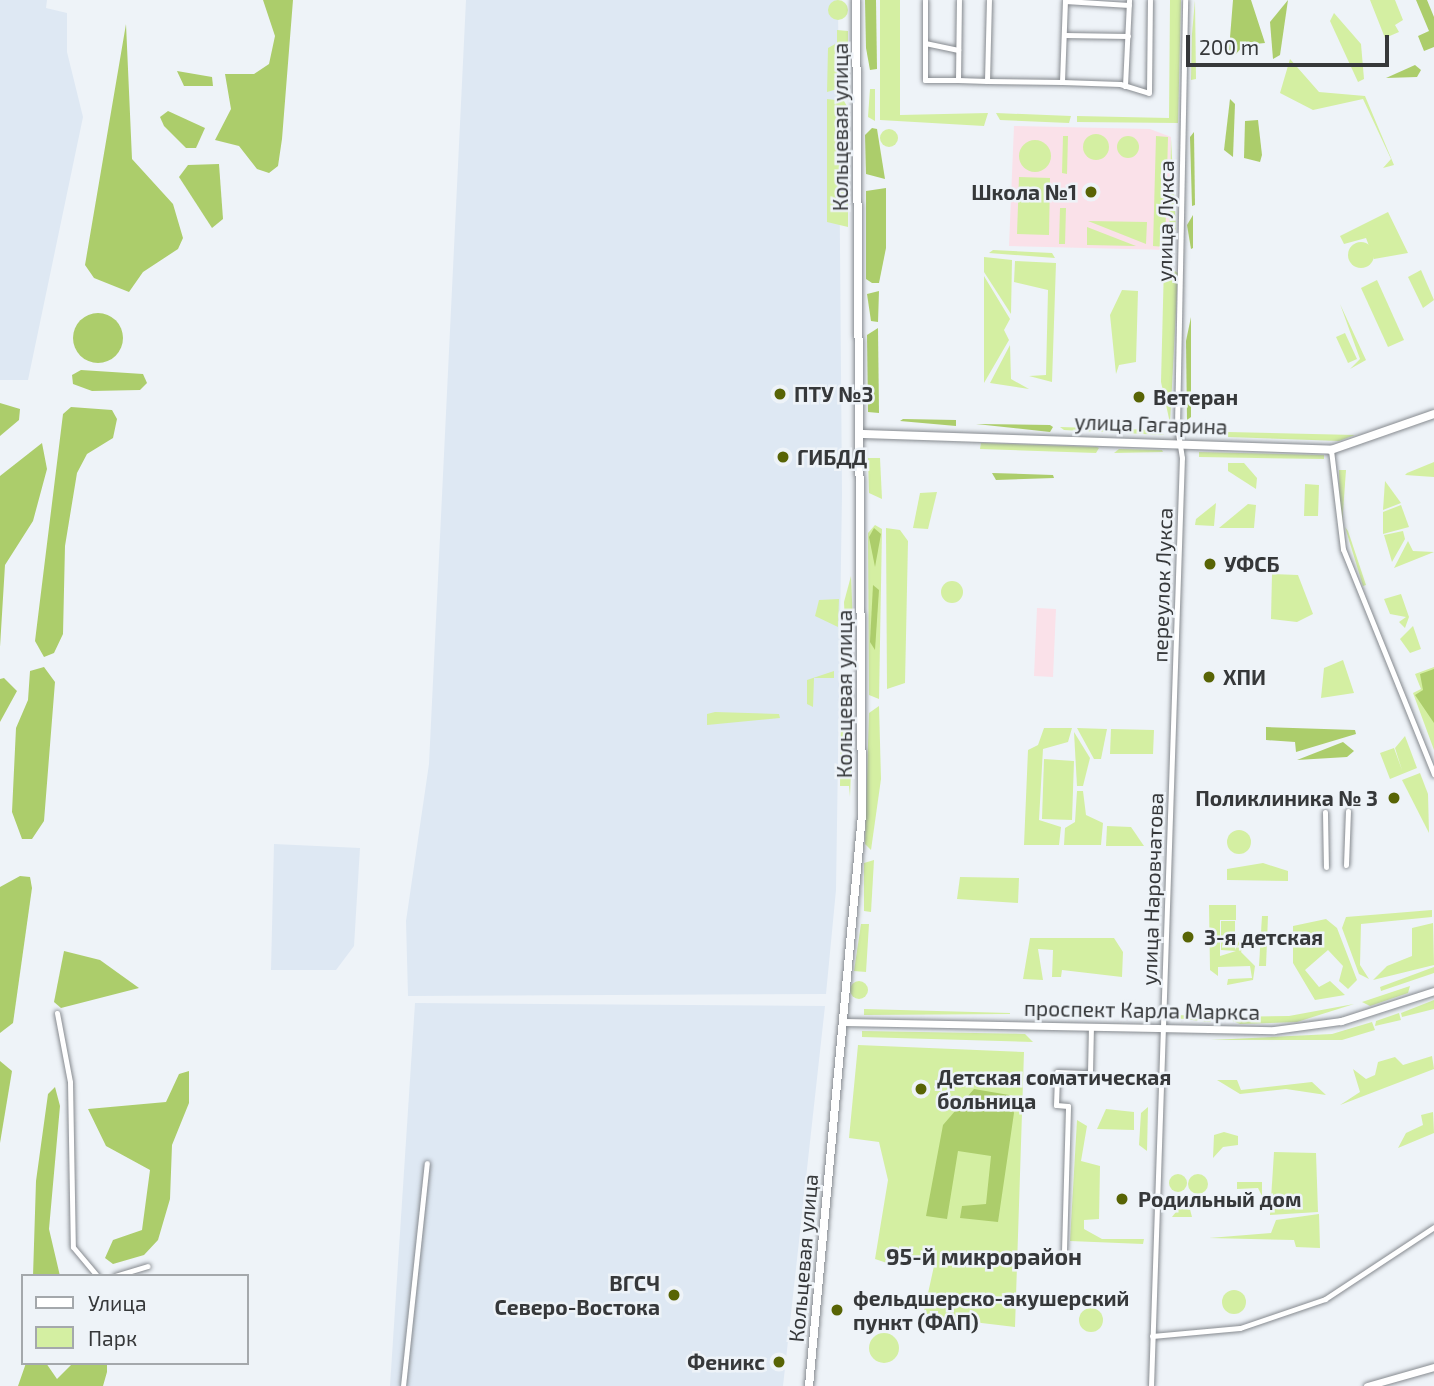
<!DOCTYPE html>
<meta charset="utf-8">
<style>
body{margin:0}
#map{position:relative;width:1434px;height:1386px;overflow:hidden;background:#eef3f8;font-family:"Exo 2",sans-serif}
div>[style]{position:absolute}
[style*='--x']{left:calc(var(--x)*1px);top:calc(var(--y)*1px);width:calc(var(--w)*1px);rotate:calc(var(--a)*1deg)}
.built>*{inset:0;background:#dee8f3}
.education>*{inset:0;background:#fae1e9}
.green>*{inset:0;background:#d4efa2}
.round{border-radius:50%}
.forest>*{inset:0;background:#accd6b}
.roads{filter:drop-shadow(0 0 2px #868a8f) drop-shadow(0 0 2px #868a8f)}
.minor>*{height:5px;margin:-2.5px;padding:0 2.5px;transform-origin:2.5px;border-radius:2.5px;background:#fff}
.tertiary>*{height:7px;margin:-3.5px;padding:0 3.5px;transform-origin:3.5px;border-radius:3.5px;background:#fff}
.secondary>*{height:8px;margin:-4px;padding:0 4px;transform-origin:4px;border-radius:4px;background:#fff}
.dots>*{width:19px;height:19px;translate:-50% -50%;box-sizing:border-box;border:4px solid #eef3f8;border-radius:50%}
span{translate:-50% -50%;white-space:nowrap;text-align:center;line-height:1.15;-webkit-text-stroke:5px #eef3f8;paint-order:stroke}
.street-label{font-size:21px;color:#36383a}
.poi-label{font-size:21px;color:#36383a;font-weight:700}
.right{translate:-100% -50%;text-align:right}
.left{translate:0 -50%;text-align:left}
.neighbourhood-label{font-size:23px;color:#36383a;font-weight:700}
.legend{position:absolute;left:21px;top:1274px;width:228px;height:91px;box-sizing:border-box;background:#eef3f8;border:2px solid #a4a8ac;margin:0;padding:9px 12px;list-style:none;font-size:21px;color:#36383a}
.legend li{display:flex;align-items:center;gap:14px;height:35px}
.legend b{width:35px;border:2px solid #a4a8ac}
.scale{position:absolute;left:1186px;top:35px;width:203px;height:32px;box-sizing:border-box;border:4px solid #36383a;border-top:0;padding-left:9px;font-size:21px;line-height:24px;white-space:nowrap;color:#36383a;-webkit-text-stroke:5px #eef3f8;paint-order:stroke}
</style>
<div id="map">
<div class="built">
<div style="clip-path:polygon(0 0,47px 0,46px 8px,67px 13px,67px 52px,83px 117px,28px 380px,0 380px)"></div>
<div style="clip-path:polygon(466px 0,838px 0,842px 494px,836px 890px,826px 994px,408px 996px,406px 921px,429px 764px)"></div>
<div style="clip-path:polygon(274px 844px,360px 848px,354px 946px,336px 970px,271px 970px)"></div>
<div style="clip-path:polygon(415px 1003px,825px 1006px,783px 1386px,390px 1386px)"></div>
</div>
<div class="education">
<div style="clip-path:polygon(1014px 126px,1150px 129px,1171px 137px,1169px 250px,1009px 246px)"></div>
<div style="clip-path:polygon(1037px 608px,1056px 609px,1053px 677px,1034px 676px)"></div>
</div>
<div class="green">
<div class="round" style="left:828px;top:0;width:20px;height:20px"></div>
<div style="clip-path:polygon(880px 0,900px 0,900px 115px,988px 113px,984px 126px,880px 120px)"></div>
<div style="clip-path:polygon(1170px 0,1181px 0,1178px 123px,1077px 122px,1077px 116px,1169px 118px)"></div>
<div style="clip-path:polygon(1195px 0,1196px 79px,1191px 80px,1192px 34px)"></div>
<div style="clip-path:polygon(1370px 0,1395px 0,1403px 20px,1395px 25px,1399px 32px,1385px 38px)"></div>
<div style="clip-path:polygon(1334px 13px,1361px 44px,1364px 79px,1358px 82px,1330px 21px)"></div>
<div style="clip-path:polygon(837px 30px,848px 31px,848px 86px,827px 92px,828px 48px,837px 43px)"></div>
<div style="clip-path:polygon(1290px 59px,1319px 92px,1365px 96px,1394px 165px,1383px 168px,1391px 159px,1363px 99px,1313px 110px,1280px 93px)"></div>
<div style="clip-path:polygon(870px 89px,875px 89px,875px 121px,868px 117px)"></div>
<div style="clip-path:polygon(827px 99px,844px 101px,848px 108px,848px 227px,827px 222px)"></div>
<div style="clip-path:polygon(996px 113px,1071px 116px,1069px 123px,1000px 120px)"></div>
<div class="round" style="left:880px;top:129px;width:18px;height:18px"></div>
<div class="round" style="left:1083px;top:134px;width:26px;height:26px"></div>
<div class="round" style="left:1117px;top:136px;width:22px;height:22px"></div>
<div style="clip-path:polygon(1063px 136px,1068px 136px,1067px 174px,1062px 173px)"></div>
<div style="clip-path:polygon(1156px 136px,1168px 137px,1165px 247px,1153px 246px)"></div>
<div style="clip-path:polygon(1171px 139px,1176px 229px,1169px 245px)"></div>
<div class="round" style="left:1019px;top:140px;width:32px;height:32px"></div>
<div style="clip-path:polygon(1019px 177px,1050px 178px,1049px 235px,1017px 234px)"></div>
<div style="clip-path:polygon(1060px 208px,1066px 208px,1065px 244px,1059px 244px)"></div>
<div style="clip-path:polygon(1388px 212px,1408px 253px,1374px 259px,1366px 238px,1344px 244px,1340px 236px)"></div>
<div style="clip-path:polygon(1088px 221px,1147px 222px,1146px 244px)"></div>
<div style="clip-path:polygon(1087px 227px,1136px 246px,1087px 245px)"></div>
<div class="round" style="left:1348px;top:242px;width:26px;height:26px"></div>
<div style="clip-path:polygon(993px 250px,1052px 253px,1055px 258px,989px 253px)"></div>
<div style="clip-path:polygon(984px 257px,1012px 260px,1011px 314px,984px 272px)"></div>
<div style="clip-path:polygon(1015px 261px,1056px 263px,1052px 382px,1029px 376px,1046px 375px,1048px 290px,1014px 282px)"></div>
<div style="clip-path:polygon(1164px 264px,1178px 273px,1170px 423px,1161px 382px)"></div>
<div style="clip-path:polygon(1421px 270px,1434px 300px,1423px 308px,1408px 277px)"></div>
<div style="clip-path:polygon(984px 276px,1010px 319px,1004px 330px,1009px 340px,984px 383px)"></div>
<div style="clip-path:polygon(1377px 280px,1404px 340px,1388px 347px,1361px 288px)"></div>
<div style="clip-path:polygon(1122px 290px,1138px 291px,1136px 362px,1119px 365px,1116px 374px,1110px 315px)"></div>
<div style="clip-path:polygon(1340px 304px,1366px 360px,1350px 369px,1360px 359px)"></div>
<div style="clip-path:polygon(1345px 333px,1357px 359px,1348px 363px,1336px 337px)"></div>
<div style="clip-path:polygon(1010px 345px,1011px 379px,1029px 389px,990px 383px)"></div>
<div style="clip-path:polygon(1060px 427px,1157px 430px,1164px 435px,1064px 430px)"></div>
<div style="clip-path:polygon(1228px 432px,1355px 435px,1339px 441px,1228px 437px)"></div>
<div style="clip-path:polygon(981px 443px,1097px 447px,1099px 448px,1096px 453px,980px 449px)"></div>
<div style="clip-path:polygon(1119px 449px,1162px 450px,1163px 452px,1114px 453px)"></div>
<div style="clip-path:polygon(1199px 452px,1324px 455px,1324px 459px,1199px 457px)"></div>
<div style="clip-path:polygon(868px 458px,880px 458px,882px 499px,869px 493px)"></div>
<div style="clip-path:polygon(1434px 462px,1434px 477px,1405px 475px,1407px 473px)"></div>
<div style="clip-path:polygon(1228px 463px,1244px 463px,1257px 478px,1256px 489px,1228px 471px)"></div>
<div style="clip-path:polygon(1339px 470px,1346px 470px,1342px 526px,1340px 514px)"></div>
<div style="clip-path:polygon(1385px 481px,1401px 503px,1383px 510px)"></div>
<div style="clip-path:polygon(1305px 484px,1319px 485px,1318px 516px,1304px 516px)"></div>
<div style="clip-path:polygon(937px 492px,928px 529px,913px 528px,920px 493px)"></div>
<div style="clip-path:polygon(1216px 503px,1214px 526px,1195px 525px,1196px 519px)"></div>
<div style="clip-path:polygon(1248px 504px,1256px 505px,1254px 528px,1219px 528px)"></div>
<div style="clip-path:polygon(1401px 505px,1409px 527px,1383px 534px,1383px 512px)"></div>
<div style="clip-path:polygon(875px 525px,882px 529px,879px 699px,869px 695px,868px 533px)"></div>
<div style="clip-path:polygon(1345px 527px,1348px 531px,1366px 585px,1363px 586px)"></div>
<div style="clip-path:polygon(886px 528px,900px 530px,908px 541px,905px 683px,887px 689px)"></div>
<div style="clip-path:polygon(1403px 531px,1405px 539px,1392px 562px,1384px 535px)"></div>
<div style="clip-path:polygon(1408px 541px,1413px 551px,1434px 552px,1394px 568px)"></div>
<div style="clip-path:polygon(1272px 574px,1298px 575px,1313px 614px,1297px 622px,1271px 619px)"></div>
<div style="clip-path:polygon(851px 576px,853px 625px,845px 626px,844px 602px)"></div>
<div class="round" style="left:941px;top:581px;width:22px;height:22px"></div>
<div style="clip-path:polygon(1401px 594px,1409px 617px,1405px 628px,1399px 622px,1406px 617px,1390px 614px,1384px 599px)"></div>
<div style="clip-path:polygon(839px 599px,838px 627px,815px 616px,819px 600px)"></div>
<div style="clip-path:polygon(1413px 626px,1421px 649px,1410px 653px,1400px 639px)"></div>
<div style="clip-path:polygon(1343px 660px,1354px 693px,1321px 698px,1324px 668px)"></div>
<div style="clip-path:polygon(1434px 667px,1434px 750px,1413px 693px,1421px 689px,1415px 674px)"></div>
<div style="clip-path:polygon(834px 671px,834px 678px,814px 678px,813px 707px,807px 704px,807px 680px)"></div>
<div style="clip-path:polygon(879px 706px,881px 779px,871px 850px,865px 844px,869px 713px)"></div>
<div style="clip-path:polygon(715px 712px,779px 714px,780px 718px,707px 725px,707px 714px)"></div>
<div style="clip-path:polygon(841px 718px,853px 721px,850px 797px,849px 786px,840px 786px)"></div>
<div style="clip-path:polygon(1044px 728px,1072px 728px,1068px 742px,1043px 749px,1039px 820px,1061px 827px,1059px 845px,1024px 845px,1028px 750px,1038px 745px)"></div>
<div style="clip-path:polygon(1077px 728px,1107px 729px,1101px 759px,1094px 759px)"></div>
<div style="clip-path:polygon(1111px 729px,1154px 730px,1153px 754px,1110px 754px)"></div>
<div style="clip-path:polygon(1074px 732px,1090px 758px,1083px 786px,1077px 786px)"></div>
<div style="clip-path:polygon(1405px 736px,1417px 768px,1390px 779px,1380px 753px,1394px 748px,1402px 770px,1395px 748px)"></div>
<div style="clip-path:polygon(1044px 759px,1074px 761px,1072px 820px,1042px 819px)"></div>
<div style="clip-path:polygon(1420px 773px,1428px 794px,1429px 833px,1402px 780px)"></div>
<div style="clip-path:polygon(1077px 791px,1083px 791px,1086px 815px,1103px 823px,1101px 845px,1064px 845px,1065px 828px,1075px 822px)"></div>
<div style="clip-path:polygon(1107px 826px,1131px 827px,1144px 846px,1106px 846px)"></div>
<div class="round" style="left:1227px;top:830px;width:24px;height:24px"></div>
<div style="clip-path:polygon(874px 860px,871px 912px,864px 911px,864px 863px)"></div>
<div style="clip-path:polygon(1263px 863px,1288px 871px,1288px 881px,1227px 880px,1227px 869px)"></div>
<div style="clip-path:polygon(1019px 878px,1018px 903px,957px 899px,960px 877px)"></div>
<div style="clip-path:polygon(1209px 905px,1236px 905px,1236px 920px,1220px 920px,1220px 956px,1236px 951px,1221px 950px,1221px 921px,1235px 921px,1235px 950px,1239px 941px,1246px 939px,1241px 952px,1255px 966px,1253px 980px,1227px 985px,1228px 979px,1252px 978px,1250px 966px,1218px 967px,1218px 976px,1210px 970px)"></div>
<div style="clip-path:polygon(1432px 910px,1432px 917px,1361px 924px,1360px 965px,1369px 979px,1359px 974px,1342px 928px,1346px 917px)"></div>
<div style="clip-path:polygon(1262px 916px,1268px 916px,1266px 966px,1259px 966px)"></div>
<div style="clip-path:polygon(1326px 919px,1337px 928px,1357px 980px,1348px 989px,1339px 981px,1343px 966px,1328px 950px,1305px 970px,1319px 987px,1330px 981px,1345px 995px,1315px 1000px,1293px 963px,1293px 926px)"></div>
<div style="clip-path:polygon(1433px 923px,1434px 965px,1373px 980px,1387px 966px,1412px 956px,1412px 928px)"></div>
<div style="clip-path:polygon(861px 924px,869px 924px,866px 972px,854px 971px)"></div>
<div style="clip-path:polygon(1030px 938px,1114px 938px,1123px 952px,1122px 977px,1062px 970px,1061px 977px,1052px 977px,1053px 950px,1038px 949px,1043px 980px,1023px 979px)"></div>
<div style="clip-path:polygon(1434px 967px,1434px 973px,1381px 991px,1380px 987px)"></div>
<div class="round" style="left:850px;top:981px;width:18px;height:18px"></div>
<div style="clip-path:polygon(1410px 986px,1408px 993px,1370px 1006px,1362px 1002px)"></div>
<div style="clip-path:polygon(1434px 1000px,1434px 1009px,1402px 1017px,1401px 1013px)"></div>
<div style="clip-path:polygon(1354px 1004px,1297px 1022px,1240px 1024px,1223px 1017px,1289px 1016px)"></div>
<div style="clip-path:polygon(864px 1009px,1010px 1013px,1010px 1014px,864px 1015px)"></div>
<div style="clip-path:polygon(1399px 1013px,1401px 1020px,1375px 1026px,1376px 1021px)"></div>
<div style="clip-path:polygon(1216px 1017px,1210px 1022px,1175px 1018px,1178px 1015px)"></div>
<div style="clip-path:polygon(1372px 1022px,1375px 1030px,1342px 1040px,1211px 1040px,1332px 1034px)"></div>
<div style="clip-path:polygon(862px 1031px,1025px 1034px,1033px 1042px,862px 1037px)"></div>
<div style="clip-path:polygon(858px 1045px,1024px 1052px,1015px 1327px,923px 1316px,934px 1266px,907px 1256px,887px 1263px,875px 1259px,888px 1180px,879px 1142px,849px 1138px)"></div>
<div style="clip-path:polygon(1432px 1056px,1434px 1069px,1340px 1105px,1360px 1092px,1353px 1069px,1366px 1079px,1375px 1075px,1378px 1062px,1395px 1057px,1403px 1065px)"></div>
<div style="clip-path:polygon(1217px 1080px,1237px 1080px,1241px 1090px,1312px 1082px,1326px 1095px,1286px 1089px,1240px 1094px)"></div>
<div style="clip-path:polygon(1148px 1107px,1147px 1151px,1139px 1145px,1141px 1113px)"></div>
<div style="clip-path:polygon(1106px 1109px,1134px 1112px,1134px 1130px,1097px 1129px)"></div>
<div style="clip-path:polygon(1433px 1112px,1434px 1133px,1398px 1148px,1406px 1133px,1423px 1125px,1421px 1115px)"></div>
<div style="clip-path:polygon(1077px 1120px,1087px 1126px,1081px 1161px,1100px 1166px,1099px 1219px,1084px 1220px,1084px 1229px,1102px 1239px,1144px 1239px,1143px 1244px,1070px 1241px)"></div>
<div style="clip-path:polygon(1224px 1132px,1238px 1136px,1238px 1145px,1223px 1147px,1213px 1158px,1214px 1135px)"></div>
<div style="clip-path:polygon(1274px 1152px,1316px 1153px,1318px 1212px,1270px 1215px)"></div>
<div class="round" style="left:1169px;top:1174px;width:18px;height:18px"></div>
<div class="round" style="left:1188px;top:1174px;width:20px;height:20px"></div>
<div style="clip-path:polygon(1237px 1182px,1262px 1182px,1262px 1196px,1258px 1188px,1237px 1189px)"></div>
<div style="clip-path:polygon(1187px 1198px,1192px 1217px,1172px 1217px)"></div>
<div style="clip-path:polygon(1319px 1214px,1320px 1248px,1296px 1247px,1294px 1240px,1209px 1238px,1271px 1233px,1276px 1220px)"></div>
<div class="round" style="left:1222px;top:1290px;width:24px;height:24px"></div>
<div class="round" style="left:1079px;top:1308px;width:24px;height:24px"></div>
<div class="round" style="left:869px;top:1333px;width:30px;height:30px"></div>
</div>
<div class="forest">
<div style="clip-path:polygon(263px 0,293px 0,282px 139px,278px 166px,269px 173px,257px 169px,239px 146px,215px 140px,231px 109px,225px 74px,254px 74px,269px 64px,275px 36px)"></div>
<div style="clip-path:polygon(865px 0,876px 0,877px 69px,870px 70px,866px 48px)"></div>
<div style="clip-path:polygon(1233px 0,1251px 0,1265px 43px,1244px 45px,1235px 55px,1229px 50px)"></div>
<div style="clip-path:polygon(1288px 0,1280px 55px,1273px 59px,1270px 22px)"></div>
<div style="clip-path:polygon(1416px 0,1427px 0,1434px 17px,1434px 47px,1424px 51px,1418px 36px,1429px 31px)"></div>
<div style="clip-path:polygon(126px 24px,132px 159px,173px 204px,183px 238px,178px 249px,143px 272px,129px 292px,94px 278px,85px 265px)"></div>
<div style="clip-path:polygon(1415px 65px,1421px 70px,1417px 77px,1386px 78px)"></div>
<div style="clip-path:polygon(177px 71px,212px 77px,213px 86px,184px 86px)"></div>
<div style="clip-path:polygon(1230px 99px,1235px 104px,1233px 157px,1224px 150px)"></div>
<div style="clip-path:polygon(168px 111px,205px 128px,196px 148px,186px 148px,164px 126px,160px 117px)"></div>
<div style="clip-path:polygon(1258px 120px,1262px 155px,1260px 162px,1244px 158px,1245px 121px)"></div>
<div style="clip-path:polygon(872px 128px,877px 129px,885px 179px,866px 174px,865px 135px)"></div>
<div style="clip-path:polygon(1194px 132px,1195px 205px,1192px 206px,1190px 137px)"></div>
<div style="clip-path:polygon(219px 164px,223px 219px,212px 228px,179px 177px,188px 165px)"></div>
<div style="clip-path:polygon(886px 188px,886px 248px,879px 283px,872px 283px,866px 279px,866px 191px)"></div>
<div style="clip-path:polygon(1193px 215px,1193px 248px,1191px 249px,1187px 225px)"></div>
<div style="clip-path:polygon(879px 291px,878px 322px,871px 321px,867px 294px)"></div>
<div class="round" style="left:73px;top:313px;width:50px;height:50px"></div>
<div style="clip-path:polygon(1191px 317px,1191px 417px,1187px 420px,1186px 341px)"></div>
<div style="clip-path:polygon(878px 328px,879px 413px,868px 412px,867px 335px)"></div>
<div style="clip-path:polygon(81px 370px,143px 374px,147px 383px,140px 390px,92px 391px,73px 384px,72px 375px)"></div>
<div style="clip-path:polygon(0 403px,20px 409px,19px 420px,0 436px)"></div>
<div style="clip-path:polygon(71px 407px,112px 410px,117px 419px,113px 438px,87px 454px,77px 473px,65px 546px,63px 634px,54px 653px,44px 657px,35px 641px,63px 414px)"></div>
<div style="clip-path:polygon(956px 420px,956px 426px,900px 421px,903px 419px)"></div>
<div style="clip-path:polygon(976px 424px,1050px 425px,1053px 427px,1050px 432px)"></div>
<div style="clip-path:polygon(42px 443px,47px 469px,33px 521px,5px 565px,0 647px,0 476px)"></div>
<div style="clip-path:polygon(992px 473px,1053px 475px,1054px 478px,996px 480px)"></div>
<div style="clip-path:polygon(874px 528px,881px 534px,875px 567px,869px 537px)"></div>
<div style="clip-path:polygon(873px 585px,879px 590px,875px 650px,870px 642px)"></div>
<div style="clip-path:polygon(44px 667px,55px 682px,44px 821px,32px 839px,22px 839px,12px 812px,16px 728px,28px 700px,30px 671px)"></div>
<div style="clip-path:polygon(1434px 669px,1434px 723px,1415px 695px,1423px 690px,1420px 674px)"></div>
<div style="clip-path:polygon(4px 678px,17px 691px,0 722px,0 763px,0 679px)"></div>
<div style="clip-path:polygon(1266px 727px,1355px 730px,1356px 734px,1296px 752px,1295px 742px,1266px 740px)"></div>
<div style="clip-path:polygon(1343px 742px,1354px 751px,1347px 757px,1297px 760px)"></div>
<div style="clip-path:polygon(20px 876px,30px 877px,32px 888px,13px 1023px,0 1033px,0 887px)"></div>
<div style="clip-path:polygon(64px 951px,100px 960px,139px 988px,61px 1008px,54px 1002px)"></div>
<div style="clip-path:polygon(0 1061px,12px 1071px,0 1143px)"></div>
<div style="clip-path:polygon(189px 1071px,189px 1103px,172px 1145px,170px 1199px,158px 1240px,144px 1255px,113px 1264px,105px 1258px,113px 1240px,142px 1230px,150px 1170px,106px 1146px,88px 1109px,166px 1102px,179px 1074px)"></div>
<div style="clip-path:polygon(55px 1087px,60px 1106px,49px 1229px,60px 1276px,33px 1276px,36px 1181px,48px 1094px)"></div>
<div style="clip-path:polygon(974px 1089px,1009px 1095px,1014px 1113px,998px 1222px,960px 1218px,962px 1206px,986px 1204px,991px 1156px,958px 1151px,947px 1219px,926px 1216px,943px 1125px)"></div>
<div style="clip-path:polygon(26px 1363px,46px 1363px,57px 1379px,73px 1363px,107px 1363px,107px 1372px,103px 1386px,18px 1386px)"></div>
</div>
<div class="roads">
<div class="minor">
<div style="--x:925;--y:0;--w:80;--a:90"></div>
<div style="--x:925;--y:80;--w:33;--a:0"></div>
<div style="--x:958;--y:80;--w:80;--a:-89.3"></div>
<div style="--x:1065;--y:1;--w:64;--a:3.6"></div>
<div style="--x:1064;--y:35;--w:64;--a:0.9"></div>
<div style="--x:925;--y:43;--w:34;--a:12"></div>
<div style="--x:958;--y:80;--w:29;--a:2"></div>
<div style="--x:987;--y:81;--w:81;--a:-88.6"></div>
<div style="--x:987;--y:81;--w:75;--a:0.8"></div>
<div style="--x:1062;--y:82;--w:82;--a:-87.9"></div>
<div style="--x:1062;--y:82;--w:58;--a:2"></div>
<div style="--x:1120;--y:84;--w:30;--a:17"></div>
<div style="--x:1149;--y:93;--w:93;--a:-89.4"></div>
<div style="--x:1125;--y:86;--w:86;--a:-87.3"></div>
<div style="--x:1331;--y:450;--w:100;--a:83.1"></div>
<div style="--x:1343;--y:549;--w:243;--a:68"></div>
<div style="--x:1325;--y:812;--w:55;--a:89"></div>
<div style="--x:1346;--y:865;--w:54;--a:-87.9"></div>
<div style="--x:57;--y:1013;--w:70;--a:79.3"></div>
<div style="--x:70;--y:1082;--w:165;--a:89"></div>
<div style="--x:73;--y:1247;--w:38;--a:50"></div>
<div style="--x:1064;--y:1251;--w:145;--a:-88.4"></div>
<div style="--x:1068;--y:1106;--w:12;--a:-175"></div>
<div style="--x:1056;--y:1105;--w:33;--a:-88"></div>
<div style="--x:1057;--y:1072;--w:33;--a:2"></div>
<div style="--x:1090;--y:1073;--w:46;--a:-88.8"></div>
<div style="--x:115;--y:1276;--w:34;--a:-17"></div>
<div style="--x:1152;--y:1336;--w:88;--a:-5.2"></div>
<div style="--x:1240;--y:1328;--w:90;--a:-18.8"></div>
<div style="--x:1325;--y:1299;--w:131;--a:-33.4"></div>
<div style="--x:403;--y:1386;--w:224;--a:-83.9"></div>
<div style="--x:1151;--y:1386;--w:929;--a:-88.09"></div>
<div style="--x:1182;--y:458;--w:32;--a:-99"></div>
<div style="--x:1177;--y:426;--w:426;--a:-88.9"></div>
</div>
<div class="tertiary">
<div style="--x:844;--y:1022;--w:430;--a:1.1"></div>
<div style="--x:1274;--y:1030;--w:68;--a:-7.7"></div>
<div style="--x:1341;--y:1021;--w:98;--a:-17.9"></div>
<div style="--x:1367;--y:1386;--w:70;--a:-15.8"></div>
</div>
<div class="secondary">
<div style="--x:860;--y:434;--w:471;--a:1.9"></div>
<div style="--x:1331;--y:450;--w:109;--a:-19.3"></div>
<div style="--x:809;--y:1386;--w:573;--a:-84.7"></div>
<div style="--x:862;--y:815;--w:815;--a:-90.42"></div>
</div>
</div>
<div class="dots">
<div style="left:1091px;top:192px;background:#586405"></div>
<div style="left:780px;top:394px;background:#586405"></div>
<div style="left:1139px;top:397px;background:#586405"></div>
<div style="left:783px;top:457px;background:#586405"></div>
<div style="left:1210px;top:564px;background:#586405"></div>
<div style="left:1209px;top:677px;background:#586405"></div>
<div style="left:1394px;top:798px;background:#586405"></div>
<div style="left:1188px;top:937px;background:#586405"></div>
<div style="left:921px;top:1089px;background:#586405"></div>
<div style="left:1122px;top:1199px;background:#586405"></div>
<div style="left:674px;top:1295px;background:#586405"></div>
<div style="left:837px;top:1310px;background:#586405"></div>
<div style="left:779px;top:1362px;background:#586405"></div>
</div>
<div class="street-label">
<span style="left:840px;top:127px;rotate:-90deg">Кольцевая улица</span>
<span style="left:1165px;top:221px;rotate:-89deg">улица Лукса</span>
<span style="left:1151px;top:424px;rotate:2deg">улица Гагарина</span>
<span style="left:1162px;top:585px;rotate:-88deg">переулок Лукса</span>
<span style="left:844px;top:694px;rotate:-90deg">Кольцевая улица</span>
<span style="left:1152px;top:889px;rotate:-88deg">улица Наровчатова</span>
<span style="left:1142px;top:1010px;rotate:1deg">проспект Карла Маркса</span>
<span style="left:803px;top:1258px;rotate:-85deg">Кольцевая улица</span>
</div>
<div class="poi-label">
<span class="right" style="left:1077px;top:192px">Школа №1</span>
<span class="left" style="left:794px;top:394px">ПТУ №3</span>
<span class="left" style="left:1153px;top:397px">Ветеран</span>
<span class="left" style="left:797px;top:457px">ГИБДД</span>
<span class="left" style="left:1224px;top:564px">УФСБ</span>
<span class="left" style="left:1223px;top:677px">ХПИ</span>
<span class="right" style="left:1378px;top:798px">Поликлиника № 3</span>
<span class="left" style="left:1204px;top:937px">3-я детская</span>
<span class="left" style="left:937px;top:1089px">Детская соматическая<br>больница</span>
<span class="left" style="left:1138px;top:1199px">Родильный дом</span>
<span class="right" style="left:660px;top:1295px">ВГСЧ<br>Северо-Востока</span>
<span class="left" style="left:853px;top:1310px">фельдшерско-акушерский<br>пункт (ФАП)</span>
<span class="right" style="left:765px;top:1362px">Феникс</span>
</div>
<div class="neighbourhood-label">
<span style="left:984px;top:1256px">95-й микрорайон</span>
</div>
<ul class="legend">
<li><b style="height:9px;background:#fff"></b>Улица</li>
<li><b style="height:19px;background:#d4efa2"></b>Парк</li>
</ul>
<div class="scale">200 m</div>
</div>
